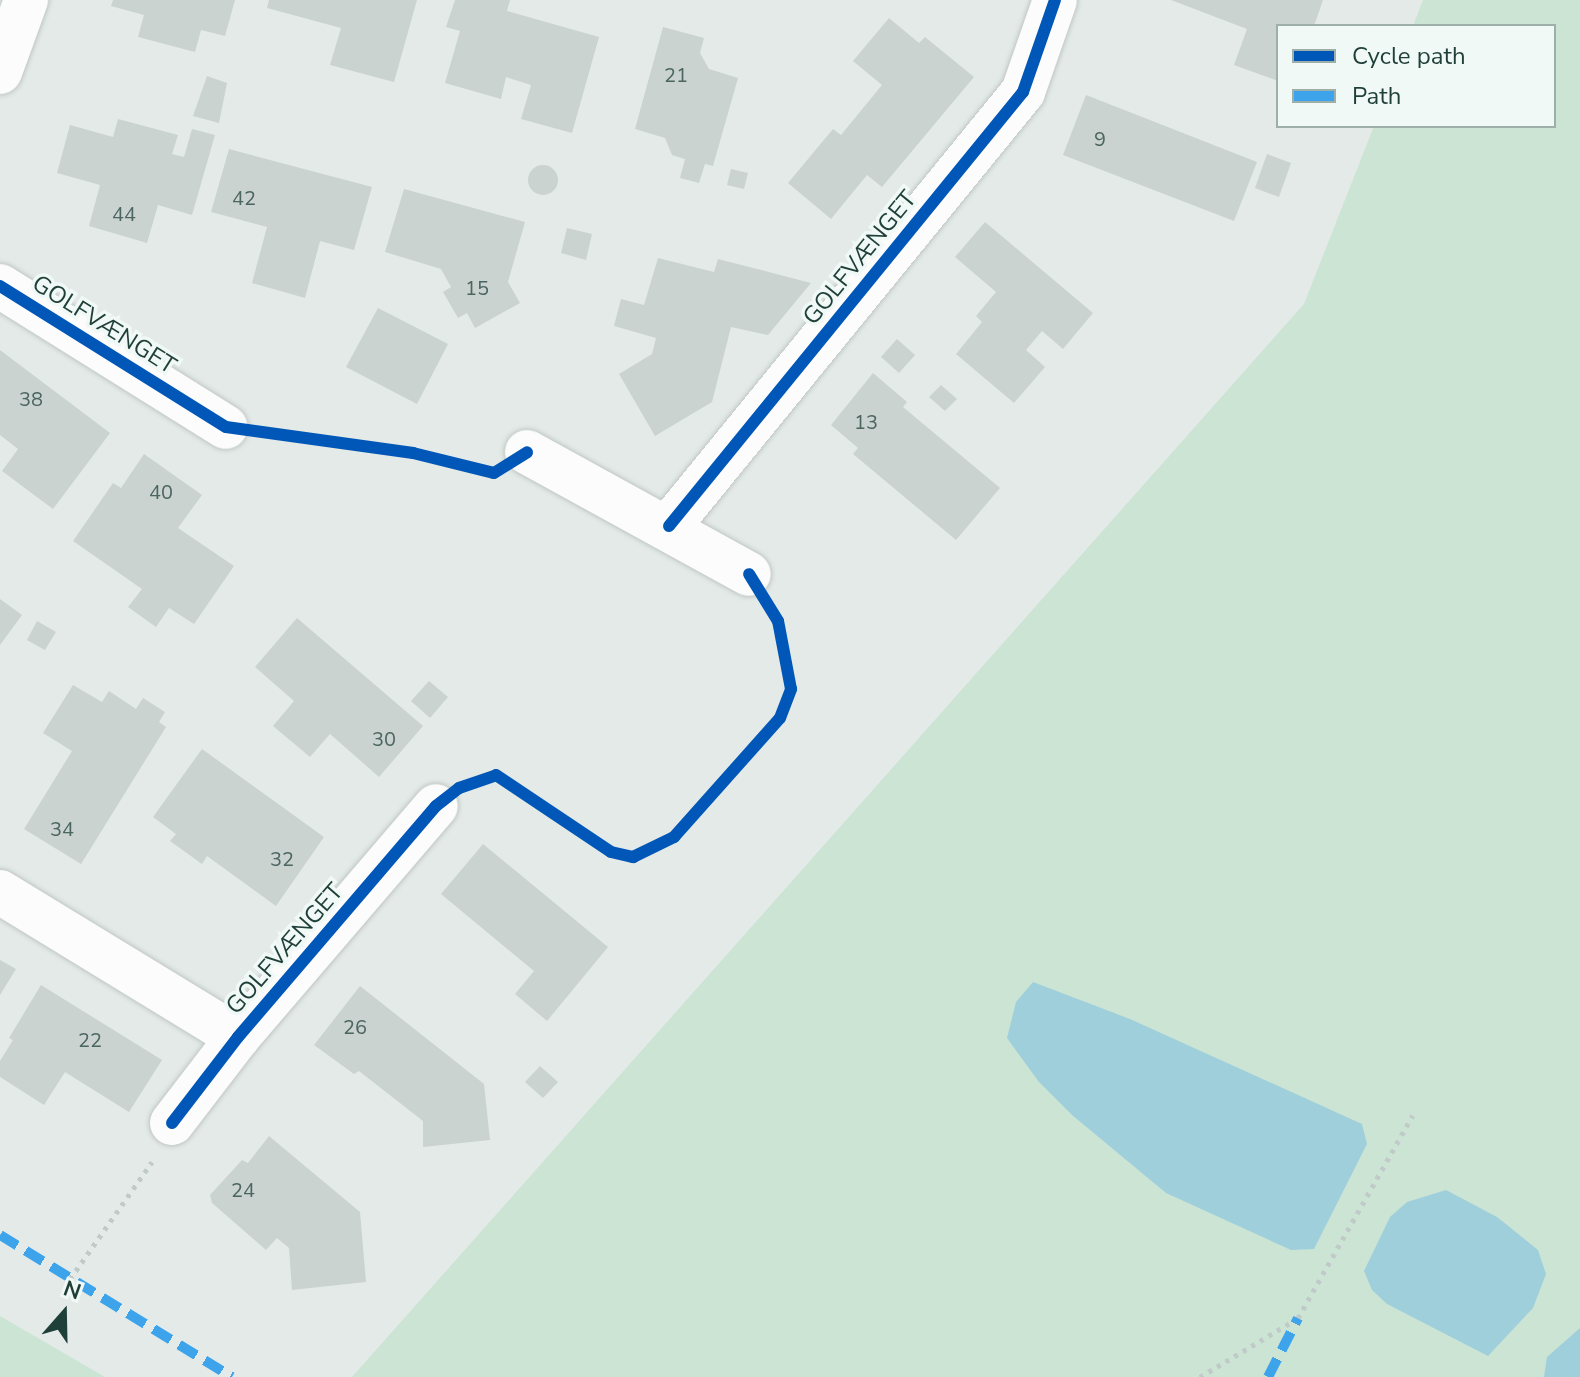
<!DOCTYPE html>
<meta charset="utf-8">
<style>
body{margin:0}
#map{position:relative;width:1580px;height:1377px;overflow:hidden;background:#e3eae7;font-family:"Nunito Sans",sans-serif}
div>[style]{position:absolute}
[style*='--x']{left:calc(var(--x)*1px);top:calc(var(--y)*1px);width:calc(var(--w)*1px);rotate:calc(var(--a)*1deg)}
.green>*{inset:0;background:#cbe4d4}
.water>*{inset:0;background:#a0cfdc}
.building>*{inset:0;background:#cbd3d0}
.round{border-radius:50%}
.path>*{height:5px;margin-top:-2.5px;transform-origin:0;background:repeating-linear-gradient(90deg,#c0cac8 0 4px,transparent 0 10px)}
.roads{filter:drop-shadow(0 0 2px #c0c7c4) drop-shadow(0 0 2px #c0c7c4)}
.minor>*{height:44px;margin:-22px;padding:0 22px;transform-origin:22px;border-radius:22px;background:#fbfcfb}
.quiet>*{height:10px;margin-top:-5px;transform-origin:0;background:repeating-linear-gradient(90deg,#3da4ec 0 20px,transparent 0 30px)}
.cycleway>*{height:12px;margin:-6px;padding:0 6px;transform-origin:6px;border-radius:6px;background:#0057b8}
span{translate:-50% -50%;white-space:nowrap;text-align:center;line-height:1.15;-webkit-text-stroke:7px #f1f9f6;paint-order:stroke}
.number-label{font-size:20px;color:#4b6560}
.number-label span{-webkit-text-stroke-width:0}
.street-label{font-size:24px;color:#1f3f39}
.legend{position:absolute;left:1276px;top:24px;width:280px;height:104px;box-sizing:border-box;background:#f1f9f6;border:2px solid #9dafaa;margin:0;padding:10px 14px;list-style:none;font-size:24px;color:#1f3f39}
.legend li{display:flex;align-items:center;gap:16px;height:40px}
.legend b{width:40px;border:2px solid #9dafaa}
.north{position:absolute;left:24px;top:1273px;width:80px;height:80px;-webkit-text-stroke:6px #f1f9f6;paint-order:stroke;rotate:20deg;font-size:22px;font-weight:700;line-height:32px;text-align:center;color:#1f3f39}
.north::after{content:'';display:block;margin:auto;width:28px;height:36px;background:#1f3f39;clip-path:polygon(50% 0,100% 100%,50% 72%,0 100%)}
</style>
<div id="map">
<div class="green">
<div style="clip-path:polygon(1423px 0,1580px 0,1580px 1377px,352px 1377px,1304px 304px,1374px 126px,1554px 126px,1554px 26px,1413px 26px)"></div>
<div style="clip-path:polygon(0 1316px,105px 1377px,0 1377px)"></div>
</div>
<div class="water">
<div style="clip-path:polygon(1033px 982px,1130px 1019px,1362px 1124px,1367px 1144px,1314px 1249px,1291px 1250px,1166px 1193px,1072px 1115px,1039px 1082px,1007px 1038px,1016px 1002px)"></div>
<div style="clip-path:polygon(1446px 1190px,1497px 1217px,1538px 1250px,1546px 1274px,1533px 1308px,1488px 1356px,1387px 1304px,1372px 1290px,1364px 1271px,1390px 1217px,1407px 1202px)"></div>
<div style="clip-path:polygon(1580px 1328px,1580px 1377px,1544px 1377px,1547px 1357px)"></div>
</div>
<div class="building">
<div style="clip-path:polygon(113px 0,235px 0,225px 36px,201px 30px,195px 52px,138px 37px,144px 15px,111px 6px)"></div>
<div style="clip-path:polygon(269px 0,417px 0,394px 82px,330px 65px,341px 28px,267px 8px)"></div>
<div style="clip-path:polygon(455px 0,510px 0,507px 11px,599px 37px,572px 133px,521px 119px,531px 85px,506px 77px,501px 99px,445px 83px,460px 31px,446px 27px)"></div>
<div style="clip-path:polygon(1171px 0,1323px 0,1314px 26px,1278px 26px,1278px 81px,1234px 65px,1247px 29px)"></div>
<div style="clip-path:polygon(889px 18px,919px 43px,925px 37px,974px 77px,882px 187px,867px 175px,831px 219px,788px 183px,833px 129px,841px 135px,882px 85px,853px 61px)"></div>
<div style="clip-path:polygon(663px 27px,704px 38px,700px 53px,709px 69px,738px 78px,713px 166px,705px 164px,699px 183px,680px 178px,685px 159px,672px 155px,665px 138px,635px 129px)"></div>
<div style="clip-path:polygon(207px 76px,227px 83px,219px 123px,193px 116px)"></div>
<div style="clip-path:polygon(1086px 95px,1257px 162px,1234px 221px,1063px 155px)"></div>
<div style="clip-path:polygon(118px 119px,178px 135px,172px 154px,184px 157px,192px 129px,215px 135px,192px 215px,158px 205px,147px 243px,89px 226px,100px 185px,57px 173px,70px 125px,113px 137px)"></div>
<div style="clip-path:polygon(229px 149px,372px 187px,354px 250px,320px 241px,305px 298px,252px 283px,267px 227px,211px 212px)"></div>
<div style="clip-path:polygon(1267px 154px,1291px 163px,1279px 197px,1255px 188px)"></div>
<div class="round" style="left:528px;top:165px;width:30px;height:30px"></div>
<div style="clip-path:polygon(731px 169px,748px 173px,744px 189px,727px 185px)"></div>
<div style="clip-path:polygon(404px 189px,525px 222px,508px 282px,520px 303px,475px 328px,467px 313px,458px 318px,443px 292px,451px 287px,441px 269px,385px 252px)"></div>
<div style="clip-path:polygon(985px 222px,1093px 313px,1063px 349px,1042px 331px,1026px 350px,1045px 367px,1014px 403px,956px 354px,982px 322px,976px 316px,996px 292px,955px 257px)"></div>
<div style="clip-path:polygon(567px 228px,592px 234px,586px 260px,561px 253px)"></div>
<div style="clip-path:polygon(658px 258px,714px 272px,718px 259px,811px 283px,768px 335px,731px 327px,712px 402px,655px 436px,619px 374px,652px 354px,656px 338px,614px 326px,621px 299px,644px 305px)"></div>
<div style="clip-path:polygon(378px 308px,448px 344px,417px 404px,346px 367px)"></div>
<div style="clip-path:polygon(897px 339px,915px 355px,899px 373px,881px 357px)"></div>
<div style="clip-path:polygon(0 350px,110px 433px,53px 509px,2px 471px,18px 449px,0 435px)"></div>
<div style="clip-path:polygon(873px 373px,907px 402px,903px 407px,1000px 488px,956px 540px,853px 454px,858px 448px,831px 425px)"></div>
<div style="clip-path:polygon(941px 385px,957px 399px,945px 411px,929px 397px)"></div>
<div style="clip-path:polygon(144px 454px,202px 495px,178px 528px,234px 566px,194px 624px,169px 608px,156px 627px,128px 607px,142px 589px,73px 541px,113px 483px,121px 488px)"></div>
<div style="clip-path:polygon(0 599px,22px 615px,0 645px)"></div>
<div style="clip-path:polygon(297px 618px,423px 726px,379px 777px,330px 734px,310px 757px,273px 726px,294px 701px,255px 667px)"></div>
<div style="clip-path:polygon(37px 621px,56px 632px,45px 650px,27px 640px)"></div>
<div style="clip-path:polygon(429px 681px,448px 697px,430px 718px,411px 701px)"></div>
<div style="clip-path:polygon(73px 685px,102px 702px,109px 691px,136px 709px,143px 698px,165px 712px,159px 722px,166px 727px,81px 864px,24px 829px,72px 751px,43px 733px)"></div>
<div style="clip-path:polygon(202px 749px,324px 837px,276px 906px,207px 856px,202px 864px,170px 841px,176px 834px,153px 817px)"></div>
<div style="clip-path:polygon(483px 844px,608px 947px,547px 1021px,515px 994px,534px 971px,441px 894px)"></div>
<div style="clip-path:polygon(0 960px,16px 969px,0 995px)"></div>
<div style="clip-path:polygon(41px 985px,162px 1060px,129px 1112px,65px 1072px,44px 1105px,0 1077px,0 1061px,13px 1040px,9px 1038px)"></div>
<div style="clip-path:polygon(360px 986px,484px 1084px,490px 1140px,423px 1147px,423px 1121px,359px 1071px,354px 1074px,314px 1045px)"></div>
<div style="clip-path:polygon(540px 1066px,558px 1082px,543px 1098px,525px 1082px)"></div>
<div style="clip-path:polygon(269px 1136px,360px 1212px,366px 1282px,292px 1290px,289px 1248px,277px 1238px,266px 1250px,212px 1203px,210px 1195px,242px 1160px,248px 1163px)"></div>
</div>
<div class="path">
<div style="--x:70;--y:1279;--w:143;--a:-55"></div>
<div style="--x:1200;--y:1377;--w:114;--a:-31"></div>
<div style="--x:1298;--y:1318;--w:233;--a:-60.5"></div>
</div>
<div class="roads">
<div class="minor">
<div style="--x:0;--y:72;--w:77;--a:-70.1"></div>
<div style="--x:0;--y:286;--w:266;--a:32"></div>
<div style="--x:527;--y:452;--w:253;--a:28.8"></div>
<div style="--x:669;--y:526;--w:560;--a:-50.8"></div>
<div style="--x:1023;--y:92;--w:97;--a:-70.8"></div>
<div style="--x:0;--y:892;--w:279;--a:31.4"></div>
<div style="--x:172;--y:1123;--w:108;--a:-52.5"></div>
<div style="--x:238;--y:1037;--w:304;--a:-49.4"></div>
</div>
</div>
<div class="quiet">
<div style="--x:0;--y:1235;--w:272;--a:31.5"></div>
<div style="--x:1268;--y:1377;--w:66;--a:-63"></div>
</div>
<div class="cycleway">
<div style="--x:0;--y:286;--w:266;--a:32"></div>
<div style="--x:226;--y:427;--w:189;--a:7.9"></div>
<div style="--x:413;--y:453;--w:83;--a:13.9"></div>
<div style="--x:494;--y:473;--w:39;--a:-32"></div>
<div style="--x:669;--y:526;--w:560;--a:-50.8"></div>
<div style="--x:1023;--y:92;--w:97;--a:-70.8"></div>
<div style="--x:172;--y:1123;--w:108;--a:-52.5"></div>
<div style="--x:238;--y:1037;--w:304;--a:-49.4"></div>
<div style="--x:436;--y:806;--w:29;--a:-38"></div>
<div style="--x:459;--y:788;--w:39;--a:-19"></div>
<div style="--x:496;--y:775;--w:138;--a:33.8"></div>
<div style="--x:611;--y:852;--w:23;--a:13"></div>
<div style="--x:633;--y:857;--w:46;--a:-26"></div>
<div style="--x:674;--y:837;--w:159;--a:-48.3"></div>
<div style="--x:780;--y:718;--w:31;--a:-69"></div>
<div style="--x:791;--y:689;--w:69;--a:-100.8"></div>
<div style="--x:778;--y:621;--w:55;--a:-121.7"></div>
</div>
<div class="number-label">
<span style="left:676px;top:75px">21</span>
<span style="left:1100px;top:139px">9</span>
<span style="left:244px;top:198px">42</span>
<span style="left:124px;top:214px">44</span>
<span style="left:477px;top:288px">15</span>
<span style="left:31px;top:399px">38</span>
<span style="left:866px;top:422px">13</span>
<span style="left:161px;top:492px">40</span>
<span style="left:384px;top:739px">30</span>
<span style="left:62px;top:829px">34</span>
<span style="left:282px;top:859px">32</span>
<span style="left:355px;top:1027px">26</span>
<span style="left:90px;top:1040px">22</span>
<span style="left:243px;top:1190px">24</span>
</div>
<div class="street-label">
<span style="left:860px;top:258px;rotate:-51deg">GOLFVÆNGET</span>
<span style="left:104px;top:325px;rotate:32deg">GOLFVÆNGET</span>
<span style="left:285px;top:949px;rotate:-49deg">GOLFVÆNGET</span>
</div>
<ul class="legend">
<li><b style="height:10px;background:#0057b8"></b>Cycle path</li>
<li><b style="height:10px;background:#3da4ec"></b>Path</li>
</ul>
<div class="north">N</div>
</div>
